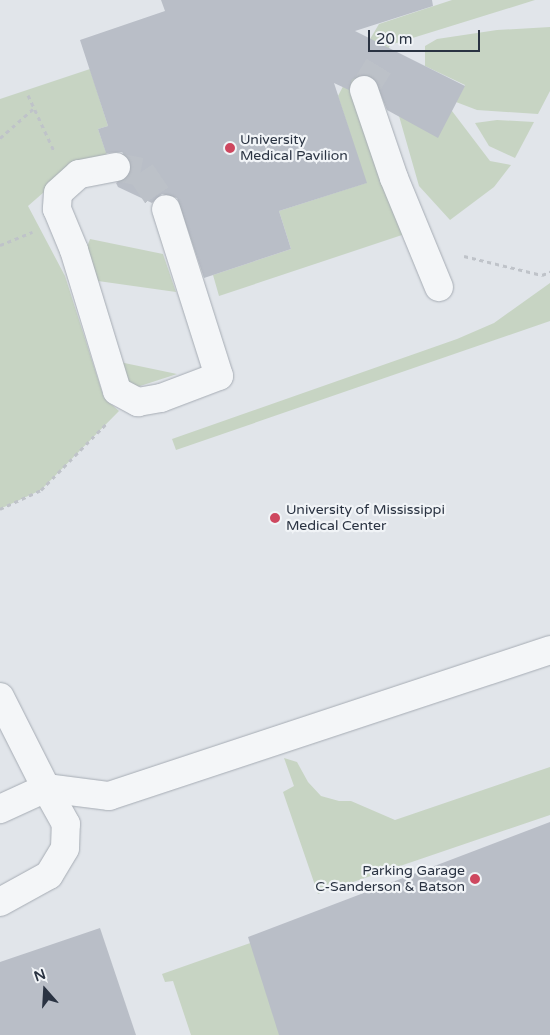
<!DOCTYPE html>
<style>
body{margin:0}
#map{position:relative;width:550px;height:1035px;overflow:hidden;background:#e1e5ea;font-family:"Varela Round",sans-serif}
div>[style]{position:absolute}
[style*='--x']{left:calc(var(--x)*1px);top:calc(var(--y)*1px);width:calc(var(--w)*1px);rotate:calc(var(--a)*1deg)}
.green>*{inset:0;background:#c7d4c3}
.building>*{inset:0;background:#b9bec7}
.minor-tunnel>*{height:28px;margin-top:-14px;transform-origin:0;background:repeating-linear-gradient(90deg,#bcc1c8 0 28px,transparent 0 42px)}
.path>*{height:3px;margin-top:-1.5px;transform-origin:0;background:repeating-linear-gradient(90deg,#bfc3c9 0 4px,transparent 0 8px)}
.roads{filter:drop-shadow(0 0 1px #a6acb4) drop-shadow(0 0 1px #a6acb4)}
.minor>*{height:28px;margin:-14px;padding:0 14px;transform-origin:14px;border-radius:14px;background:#f4f6f8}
.dots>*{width:14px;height:14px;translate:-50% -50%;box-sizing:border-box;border:2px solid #f1f4f7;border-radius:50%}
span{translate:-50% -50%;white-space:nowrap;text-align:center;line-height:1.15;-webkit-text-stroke:4.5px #f1f4f7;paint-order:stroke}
.poi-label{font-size:14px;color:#2a3342}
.left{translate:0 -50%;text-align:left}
.right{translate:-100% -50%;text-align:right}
.north{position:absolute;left:20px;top:965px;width:50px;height:50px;-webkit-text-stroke:4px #f1f4f7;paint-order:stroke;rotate:341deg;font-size:14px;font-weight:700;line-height:20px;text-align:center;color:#2a3342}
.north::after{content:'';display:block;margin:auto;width:18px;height:22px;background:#2a3342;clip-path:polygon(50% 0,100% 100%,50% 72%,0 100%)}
.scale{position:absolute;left:368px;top:30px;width:112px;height:22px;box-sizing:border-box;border:2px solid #2a3342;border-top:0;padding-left:6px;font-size:15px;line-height:18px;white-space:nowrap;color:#2a3342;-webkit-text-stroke:4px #f1f4f7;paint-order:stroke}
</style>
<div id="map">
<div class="green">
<div style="clip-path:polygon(452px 0,535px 0,390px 45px,384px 61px,363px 51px,379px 24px)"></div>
<div style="clip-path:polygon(550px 27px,550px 91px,538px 114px,477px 110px,456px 102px,465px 85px,425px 66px,425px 46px,437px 39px,497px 30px)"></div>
<div style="clip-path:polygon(90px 69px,108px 126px,98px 129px,108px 158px,76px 164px,28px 206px,65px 276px,104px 398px,119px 411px,41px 490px,0 509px,0 99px)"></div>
<div style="clip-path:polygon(351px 71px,372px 81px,420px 229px,219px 296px,213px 275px,291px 249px,279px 211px,366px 183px,338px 96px)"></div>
<div style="clip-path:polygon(452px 111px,490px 161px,511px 165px,494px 187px,450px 220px,419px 186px,399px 116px)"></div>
<div style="clip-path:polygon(497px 120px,534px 122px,515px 158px,489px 146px,475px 123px)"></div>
<div style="clip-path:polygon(90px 239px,163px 254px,176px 292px,98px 281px,87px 247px)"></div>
<div style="clip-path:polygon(550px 283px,550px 321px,176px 450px,172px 439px,457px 339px,494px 323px)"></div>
<div style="clip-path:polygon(110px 360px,177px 374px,134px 388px,126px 385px)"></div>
<div style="clip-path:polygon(284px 758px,297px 762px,308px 782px,321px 796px,339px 801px,351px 801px,395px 820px,550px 767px,550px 815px,318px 894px,283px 792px,294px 786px)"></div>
<div style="clip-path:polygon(259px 940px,291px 1035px,191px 1035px,173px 981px,165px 982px,162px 974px)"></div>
</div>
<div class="building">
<div style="clip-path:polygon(161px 0,432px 0,433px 6px,355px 31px,465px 86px,438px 138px,387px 110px,374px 78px,359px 75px,352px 80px,349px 90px,334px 83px,367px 183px,279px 211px,291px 249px,204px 278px,177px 198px,162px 194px,152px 203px,118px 187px,116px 183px,131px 173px,131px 164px,122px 152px,106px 153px,98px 129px,108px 126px,80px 40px,165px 11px)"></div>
<div style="clip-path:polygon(550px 822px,550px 1035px,279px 1035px,248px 937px)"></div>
<div style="clip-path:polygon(100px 928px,136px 1035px,0 1035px,0 962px)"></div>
</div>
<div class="minor-tunnel">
<div style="--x:364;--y:90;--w:42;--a:-58.6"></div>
<div style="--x:116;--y:167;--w:25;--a:11"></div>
<div style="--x:141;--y:172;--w:45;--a:56"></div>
</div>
<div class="path">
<div style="--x:28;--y:95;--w:62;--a:65.1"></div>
<div style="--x:0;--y:138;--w:44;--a:-41.3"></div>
<div style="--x:0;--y:245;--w:35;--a:-22"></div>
<div style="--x:464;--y:256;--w:80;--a:13.7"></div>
<div style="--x:542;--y:275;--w:9;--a:-21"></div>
<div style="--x:0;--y:509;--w:45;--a:-24.9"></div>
<div style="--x:41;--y:490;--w:94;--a:-45.4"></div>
</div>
<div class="roads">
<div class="minor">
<div style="--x:364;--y:90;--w:93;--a:71.2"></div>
<div style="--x:394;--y:178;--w:118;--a:67.6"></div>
<div style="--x:116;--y:167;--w:38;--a:169"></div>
<div style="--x:79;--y:174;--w:28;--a:138"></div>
<div style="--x:58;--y:193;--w:16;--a:94"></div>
<div style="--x:57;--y:209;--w:44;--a:67.5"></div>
<div style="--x:74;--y:250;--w:147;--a:73"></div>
<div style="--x:117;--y:391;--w:24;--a:28"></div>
<div style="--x:138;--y:402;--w:23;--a:-10"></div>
<div style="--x:161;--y:398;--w:62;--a:-20.8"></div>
<div style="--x:219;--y:376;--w:175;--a:-107.6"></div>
<div style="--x:0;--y:697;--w:102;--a:63.2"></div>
<div style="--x:46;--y:788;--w:51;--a:155.5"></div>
<div style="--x:46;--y:788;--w:64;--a:7.2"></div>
<div style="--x:109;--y:796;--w:465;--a:-18.3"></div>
<div style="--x:0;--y:902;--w:56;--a:-28.9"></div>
<div style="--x:49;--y:875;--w:31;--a:-59"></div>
<div style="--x:65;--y:848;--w:24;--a:-88"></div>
<div style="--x:66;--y:824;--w:41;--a:-119.1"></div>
</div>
</div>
<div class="dots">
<div style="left:230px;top:148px;background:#ce475f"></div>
<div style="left:275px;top:518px;background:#ce475f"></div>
<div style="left:475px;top:879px;background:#ce475f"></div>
</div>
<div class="poi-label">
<span class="left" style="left:240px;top:148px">University<br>Medical Pavilion</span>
<span class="left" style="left:286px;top:518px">University of Mississippi<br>Medical Center</span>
<span class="right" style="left:465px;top:879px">Parking Garage<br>C-Sanderson &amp; Batson</span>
</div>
<div class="north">N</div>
<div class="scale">20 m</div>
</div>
